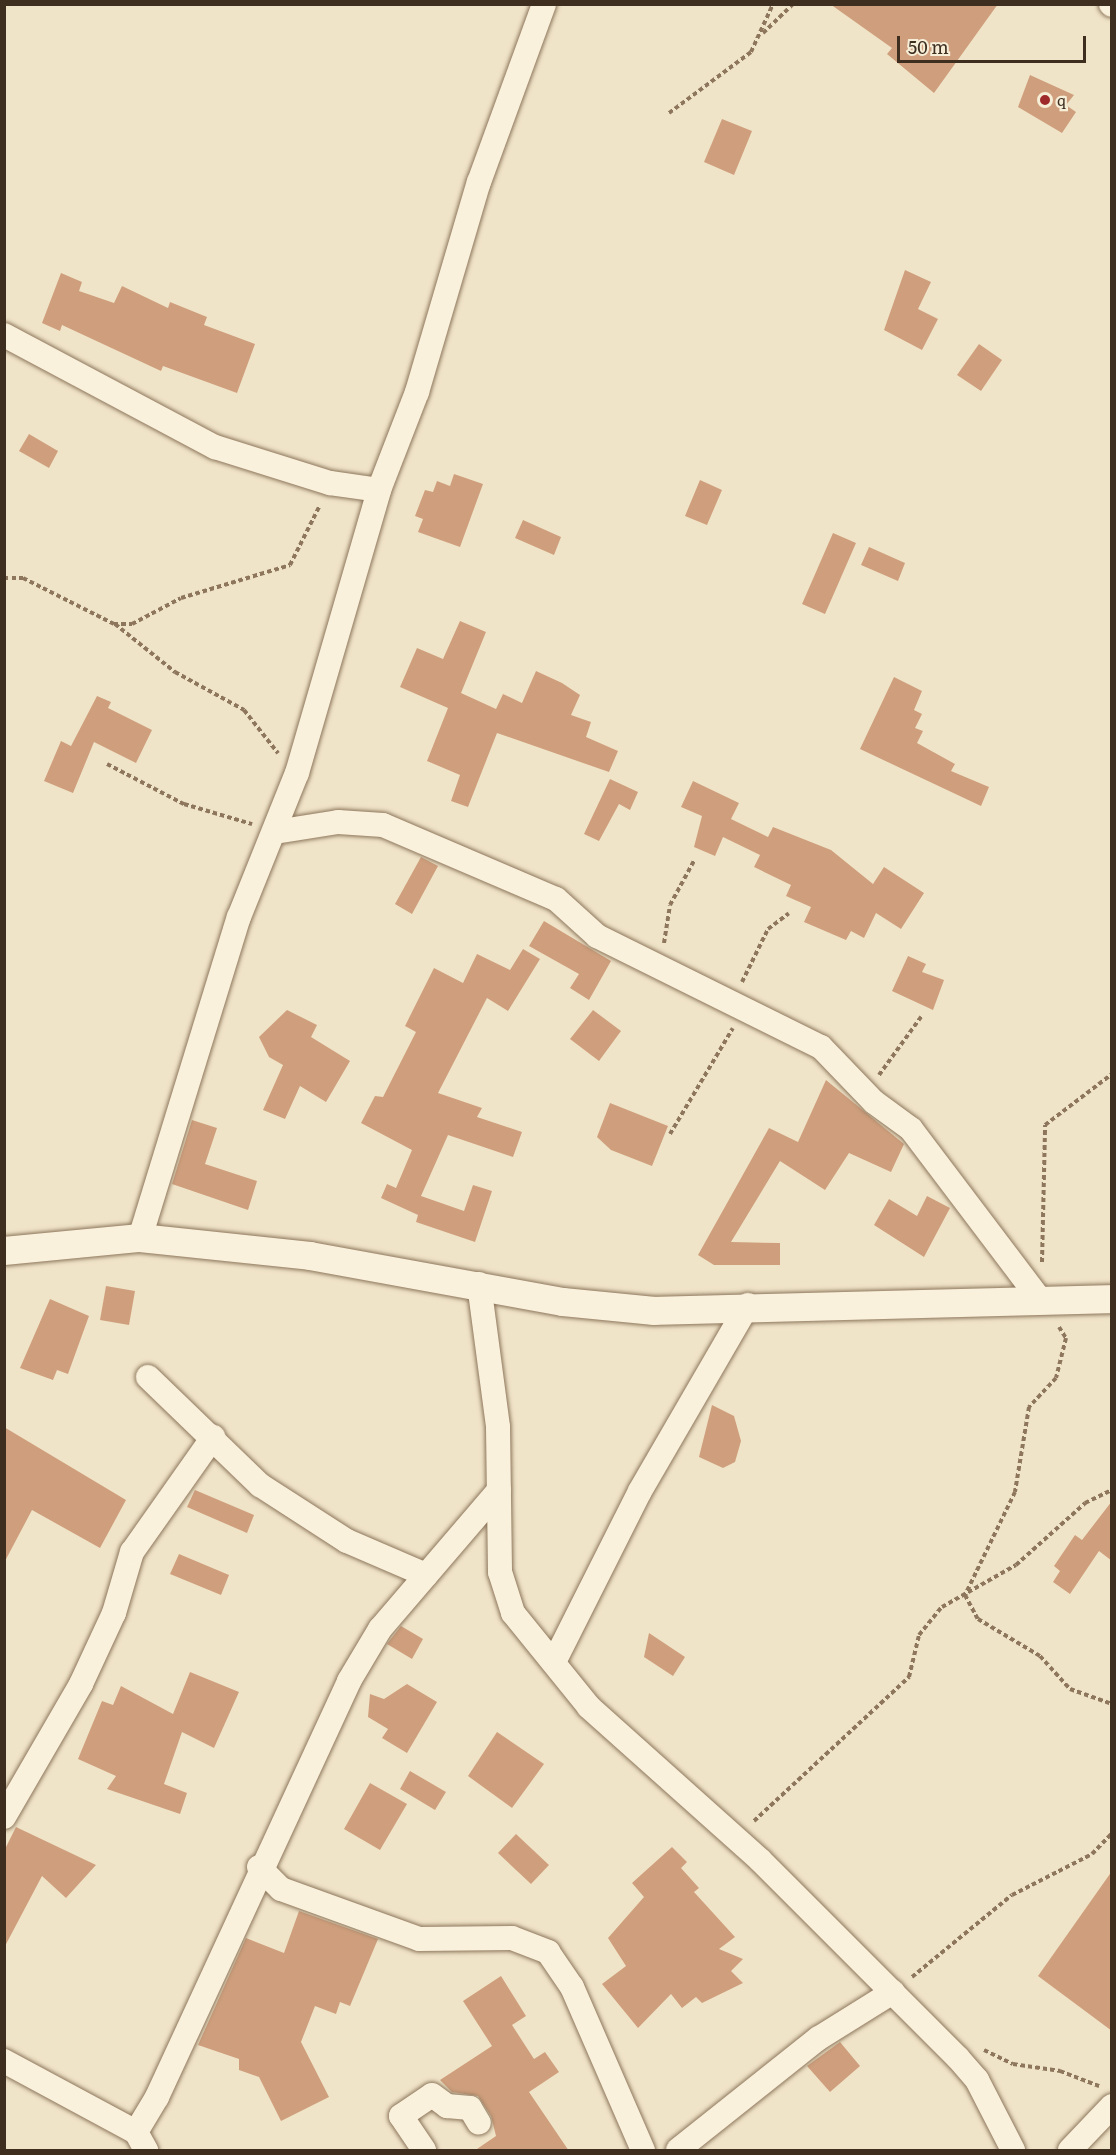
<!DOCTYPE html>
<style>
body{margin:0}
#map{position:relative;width:1116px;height:2155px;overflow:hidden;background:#f0e4c8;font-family:Literata,serif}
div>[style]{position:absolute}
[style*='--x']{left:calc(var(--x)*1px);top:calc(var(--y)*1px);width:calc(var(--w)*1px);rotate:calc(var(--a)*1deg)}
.building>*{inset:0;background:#cf9f7d}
.path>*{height:4px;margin-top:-2px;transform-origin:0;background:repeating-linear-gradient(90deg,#8d765c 0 4.5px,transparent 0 7.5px)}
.roads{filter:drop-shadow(0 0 2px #8d765c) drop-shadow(0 0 2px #8d765c)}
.minor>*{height:24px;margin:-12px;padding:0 12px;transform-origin:12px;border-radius:12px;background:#faf1dc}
.tertiary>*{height:28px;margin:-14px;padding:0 14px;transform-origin:14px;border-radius:14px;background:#faf1dc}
.dots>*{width:16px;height:16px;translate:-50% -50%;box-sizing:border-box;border:3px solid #f7eed8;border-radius:50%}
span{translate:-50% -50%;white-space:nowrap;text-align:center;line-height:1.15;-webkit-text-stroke:4.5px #f7eed8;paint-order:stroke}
.poi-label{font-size:15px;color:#3d2e20}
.left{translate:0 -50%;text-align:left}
.frame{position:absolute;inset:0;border:6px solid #3d2e20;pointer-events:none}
.scale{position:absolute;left:897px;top:36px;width:189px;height:27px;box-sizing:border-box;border:3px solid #3d2e20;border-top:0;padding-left:8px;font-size:18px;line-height:21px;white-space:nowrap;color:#3d2e20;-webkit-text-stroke:4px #f7eed8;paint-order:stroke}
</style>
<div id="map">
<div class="building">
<div style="clip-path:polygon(830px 4px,998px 4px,934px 93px,887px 54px,892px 48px)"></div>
<div style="clip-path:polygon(1030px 75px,1074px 95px,1066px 105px,1076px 112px,1062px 133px,1018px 107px)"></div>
<div style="clip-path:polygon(722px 119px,752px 131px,734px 175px,704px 162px)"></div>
<div style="clip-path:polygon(905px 270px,931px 282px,918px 309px,938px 319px,922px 350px,884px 330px)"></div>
<div style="clip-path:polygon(61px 273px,82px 282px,79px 291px,114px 303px,122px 286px,168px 308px,170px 302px,207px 317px,204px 325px,255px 344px,237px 393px,163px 366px,161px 371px,62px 325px,60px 331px,42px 323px)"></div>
<div style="clip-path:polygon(979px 344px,1002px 360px,981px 391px,957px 375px)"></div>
<div style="clip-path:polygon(29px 434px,58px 451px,49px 468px,19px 451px)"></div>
<div style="clip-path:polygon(454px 474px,483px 484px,460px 547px,418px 532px,423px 519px,415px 516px,425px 490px,433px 492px,437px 481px,450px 486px)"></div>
<div style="clip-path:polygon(700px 480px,722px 490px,707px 525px,685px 516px)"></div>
<div style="clip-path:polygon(523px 520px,561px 537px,554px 555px,515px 538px)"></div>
<div style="clip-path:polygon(833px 533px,856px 543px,825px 614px,802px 604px)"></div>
<div style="clip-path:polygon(869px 547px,905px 563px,898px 581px,861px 565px)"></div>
<div style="clip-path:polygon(460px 621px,486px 632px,461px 693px,496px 709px,503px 694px,522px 703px,536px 671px,562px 683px,580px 695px,571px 715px,591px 722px,586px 737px,618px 751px,609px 772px,497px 733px,468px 807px,451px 801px,460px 775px,427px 761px,448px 708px,400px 687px,417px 648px,443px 659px)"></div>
<div style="clip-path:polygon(894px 677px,922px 691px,914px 710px,922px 714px,915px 728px,923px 731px,917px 743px,955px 764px,951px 771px,989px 787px,981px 806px,860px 749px)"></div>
<div style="clip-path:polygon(97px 696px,111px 702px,108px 708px,152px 730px,136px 763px,94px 742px,73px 793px,44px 781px,61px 741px,71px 746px)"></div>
<div style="clip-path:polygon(610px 779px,638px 792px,630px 810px,619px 804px,599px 841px,584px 834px)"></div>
<div style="clip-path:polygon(693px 781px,739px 803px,731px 819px,768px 837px,773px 827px,831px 850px,873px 884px,884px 867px,924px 893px,901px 929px,876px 913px,864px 938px,851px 931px,846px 940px,804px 922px,811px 907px,786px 896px,791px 885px,754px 867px,760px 855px,723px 837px,715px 856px,694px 847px,702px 816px,681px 807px)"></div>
<div style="clip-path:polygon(421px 857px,438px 866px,412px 914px,395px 904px)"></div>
<div style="clip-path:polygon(544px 921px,611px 961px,589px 1000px,570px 988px,579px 974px,529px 946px)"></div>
<div style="clip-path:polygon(523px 949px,540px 959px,508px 1011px,487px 998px,438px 1093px,482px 1108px,477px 1117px,522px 1132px,513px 1157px,448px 1135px,421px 1196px,464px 1211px,473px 1185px,492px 1191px,475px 1242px,416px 1222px,418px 1215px,381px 1198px,387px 1184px,396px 1188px,412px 1150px,361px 1123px,375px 1096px,383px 1097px,416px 1032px,405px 1026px,434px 968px,463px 983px,477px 954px,510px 970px)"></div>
<div style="clip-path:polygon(908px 956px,926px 964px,922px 972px,944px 980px,933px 1010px,892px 991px)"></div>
<div style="clip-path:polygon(287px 1010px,317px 1025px,311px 1037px,350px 1061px,326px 1102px,300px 1086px,285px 1119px,263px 1110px,283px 1065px,269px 1057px,259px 1037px)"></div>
<div style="clip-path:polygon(593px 1010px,621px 1031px,599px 1061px,570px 1039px)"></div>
<div style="clip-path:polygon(826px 1080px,904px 1144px,891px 1172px,849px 1153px,825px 1190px,780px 1161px,731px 1242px,780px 1243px,780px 1265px,714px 1265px,698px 1255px,769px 1128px,798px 1142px)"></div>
<div style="clip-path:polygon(610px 1103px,668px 1126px,652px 1166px,611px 1150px,597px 1137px)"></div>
<div style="clip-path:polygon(192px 1120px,217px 1128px,205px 1164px,257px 1181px,248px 1210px,172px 1184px)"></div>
<div style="clip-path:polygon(927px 1196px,950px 1208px,924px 1257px,874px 1225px,889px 1199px,917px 1216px)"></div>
<div style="clip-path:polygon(106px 1286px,135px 1291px,129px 1325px,100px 1320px)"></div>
<div style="clip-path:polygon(50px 1299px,89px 1316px,68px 1374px,57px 1370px,53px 1380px,20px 1368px)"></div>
<div style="clip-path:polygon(712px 1405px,734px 1416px,741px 1441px,735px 1462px,723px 1468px,699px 1457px)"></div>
<div style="clip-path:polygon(4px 1427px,126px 1500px,100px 1548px,32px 1510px,4px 1563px)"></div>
<div style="clip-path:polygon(195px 1490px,254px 1515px,247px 1533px,187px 1507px)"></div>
<div style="clip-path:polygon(1112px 1501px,1112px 1561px,1099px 1551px,1070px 1594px,1053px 1582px,1060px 1571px,1054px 1566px,1075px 1535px,1082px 1540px)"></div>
<div style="clip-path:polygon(179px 1554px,229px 1575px,221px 1595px,170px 1574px)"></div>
<div style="clip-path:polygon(401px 1626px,423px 1639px,412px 1659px,387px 1644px)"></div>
<div style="clip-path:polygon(649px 1633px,685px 1657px,673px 1676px,644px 1657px)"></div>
<div style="clip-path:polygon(190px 1672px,239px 1692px,214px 1748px,182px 1732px,164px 1784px,187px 1793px,180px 1814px,107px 1789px,116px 1776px,78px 1759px,102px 1701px,113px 1705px,121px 1686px,173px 1714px)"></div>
<div style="clip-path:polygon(407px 1684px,437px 1702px,407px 1753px,382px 1738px,388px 1729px,368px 1717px,370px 1694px,384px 1699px)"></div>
<div style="clip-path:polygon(497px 1732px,544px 1764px,512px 1808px,468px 1776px)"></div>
<div style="clip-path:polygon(410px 1771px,446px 1792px,435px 1810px,400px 1789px)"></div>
<div style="clip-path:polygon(370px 1783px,407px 1804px,380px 1850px,344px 1829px)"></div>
<div style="clip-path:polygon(16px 1827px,96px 1865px,66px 1898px,42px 1876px,4px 1948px,4px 1851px)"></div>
<div style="clip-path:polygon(516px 1834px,549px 1865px,531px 1884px,498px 1853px)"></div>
<div style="clip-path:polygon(672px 1847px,687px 1862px,681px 1868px,699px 1888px,694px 1892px,735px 1937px,719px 1949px,743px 1959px,731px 1971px,743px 1983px,702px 2003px,696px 1997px,682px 2008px,671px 1994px,638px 2028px,602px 1984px,626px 1966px,608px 1938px,644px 1897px,632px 1883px)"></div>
<div style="clip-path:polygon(1112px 1871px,1112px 2031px,1038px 1976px)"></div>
<div style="clip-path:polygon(299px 1911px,378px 1939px,350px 2006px,340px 2002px,336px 2014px,315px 2006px,301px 2042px,329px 2097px,281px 2121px,259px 2077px,239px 2070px,239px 2059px,198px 2045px,246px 1938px,284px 1953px)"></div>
<div style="clip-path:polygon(501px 1976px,526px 2016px,512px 2025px,534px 2059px,545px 2052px,559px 2072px,529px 2092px,569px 2151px,474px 2151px,496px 2136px,491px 2116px,478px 2096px,452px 2092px,440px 2080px,492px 2046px,463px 2001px)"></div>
<div style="clip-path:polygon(840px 2042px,860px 2066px,830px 2092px,807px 2066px)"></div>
</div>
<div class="path">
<div style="--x:763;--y:33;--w:42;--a:-44"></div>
<div style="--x:669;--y:113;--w:102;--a:-36.6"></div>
<div style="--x:751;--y:52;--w:53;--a:-65.4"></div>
<div style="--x:4;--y:578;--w:19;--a:0"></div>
<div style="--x:23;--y:578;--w:102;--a:26.8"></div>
<div style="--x:114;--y:624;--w:18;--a:0"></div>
<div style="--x:132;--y:624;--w:55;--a:-28"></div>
<div style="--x:181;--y:598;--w:114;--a:-16.8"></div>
<div style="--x:290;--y:565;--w:67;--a:-63.4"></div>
<div style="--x:115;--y:624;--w:77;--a:38.7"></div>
<div style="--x:175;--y:672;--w:79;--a:28.8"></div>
<div style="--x:244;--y:710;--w:55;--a:51.7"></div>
<div style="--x:107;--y:764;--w:87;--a:27.5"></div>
<div style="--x:184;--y:804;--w:71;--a:16.4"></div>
<div style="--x:664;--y:943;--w:38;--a:-81"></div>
<div style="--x:670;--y:905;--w:52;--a:-61.5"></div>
<div style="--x:742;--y:982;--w:59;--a:-63.9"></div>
<div style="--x:768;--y:929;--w:26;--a:-37"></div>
<div style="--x:879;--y:1075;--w:72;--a:-54.1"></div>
<div style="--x:670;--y:1134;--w:123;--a:-59.3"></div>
<div style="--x:1042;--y:1262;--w:137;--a:-88.7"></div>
<div style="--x:1045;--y:1125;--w:84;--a:-37.3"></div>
<div style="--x:1059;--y:1327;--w:13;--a:58"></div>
<div style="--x:1066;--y:1338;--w:41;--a:104"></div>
<div style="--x:1056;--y:1378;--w:40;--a:133"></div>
<div style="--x:1029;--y:1407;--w:86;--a:99.4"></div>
<div style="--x:1015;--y:1492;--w:114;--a:115.9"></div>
<div style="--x:965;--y:1595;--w:27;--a:62"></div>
<div style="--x:978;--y:1619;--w:72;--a:30.8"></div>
<div style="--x:1040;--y:1656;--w:45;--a:47.7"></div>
<div style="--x:1070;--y:1689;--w:45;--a:19.7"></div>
<div style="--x:754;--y:1821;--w:212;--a:-42.9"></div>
<div style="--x:909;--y:1677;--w:43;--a:-76.6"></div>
<div style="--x:919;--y:1635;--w:36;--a:-51"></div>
<div style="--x:942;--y:1607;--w:85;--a:-29.6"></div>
<div style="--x:1016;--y:1565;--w:93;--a:-41.9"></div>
<div style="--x:1085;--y:1503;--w:30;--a:-26"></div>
<div style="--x:912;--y:1977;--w:129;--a:-39.4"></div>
<div style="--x:1012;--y:1895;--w:90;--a:-27.1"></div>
<div style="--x:1092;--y:1854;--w:29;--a:-46"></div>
<div style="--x:984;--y:2050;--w:32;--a:26"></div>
<div style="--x:1013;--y:2064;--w:48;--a:8.5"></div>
<div style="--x:1060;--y:2071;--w:42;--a:21"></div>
</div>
<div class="roads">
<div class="minor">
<div style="--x:1111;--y:4;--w:1;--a:45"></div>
<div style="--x:4;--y:335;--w:239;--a:28"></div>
<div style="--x:215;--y:447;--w:121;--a:17.4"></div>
<div style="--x:330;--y:483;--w:49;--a:8.1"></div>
<div style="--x:275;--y:832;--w:64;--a:-9"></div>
<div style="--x:338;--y:822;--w:45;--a:3.8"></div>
<div style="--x:383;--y:825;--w:188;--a:23.2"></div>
<div style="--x:556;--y:899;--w:55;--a:42.1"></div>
<div style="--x:597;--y:936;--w:250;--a:26.4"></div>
<div style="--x:821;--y:1047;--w:76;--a:46.1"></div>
<div style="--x:874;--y:1102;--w:46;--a:36.1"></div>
<div style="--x:911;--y:1129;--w:217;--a:52.9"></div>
<div style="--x:140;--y:1238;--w:336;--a:-72.9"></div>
<div style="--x:239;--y:917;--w:155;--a:-68.1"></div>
<div style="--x:297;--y:773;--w:295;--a:-73.8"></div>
<div style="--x:379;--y:490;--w:105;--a:-68.8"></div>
<div style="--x:417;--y:392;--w:219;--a:-73.6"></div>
<div style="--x:479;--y:182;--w:189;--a:-69.9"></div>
<div style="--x:479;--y:1284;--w:144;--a:82.4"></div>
<div style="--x:498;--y:1427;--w:145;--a:89.2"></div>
<div style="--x:500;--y:1572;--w:43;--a:72.4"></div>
<div style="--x:513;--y:1613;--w:121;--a:51"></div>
<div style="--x:589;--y:1707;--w:229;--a:41.8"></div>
<div style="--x:760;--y:1860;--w:280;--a:45"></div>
<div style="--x:958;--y:2058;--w:29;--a:49"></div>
<div style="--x:977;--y:2080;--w:79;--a:62.8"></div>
<div style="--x:148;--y:1377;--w:156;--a:44"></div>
<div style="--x:260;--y:1485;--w:103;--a:32.8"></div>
<div style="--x:347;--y:1541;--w:86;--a:23.3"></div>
<div style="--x:554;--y:1662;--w:191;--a:-63.3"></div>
<div style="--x:640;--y:1491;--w:215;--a:-59.9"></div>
<div style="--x:4;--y:1817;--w:154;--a:-59.9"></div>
<div style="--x:81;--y:1684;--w:78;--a:-65.1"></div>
<div style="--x:114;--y:1613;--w:64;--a:-73.6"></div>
<div style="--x:132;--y:1552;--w:141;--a:-54.8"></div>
<div style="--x:259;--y:1867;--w:31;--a:45"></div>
<div style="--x:281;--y:1889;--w:147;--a:19.9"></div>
<div style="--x:419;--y:1939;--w:93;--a:-0.6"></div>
<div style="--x:512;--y:1938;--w:39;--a:21"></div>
<div style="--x:548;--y:1952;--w:42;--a:55.6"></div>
<div style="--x:572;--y:1987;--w:178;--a:66.5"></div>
<div style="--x:4;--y:2061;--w:150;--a:28.3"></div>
<div style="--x:136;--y:2132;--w:21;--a:61"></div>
<div style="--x:136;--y:2132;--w:41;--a:-59"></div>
<div style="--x:157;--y:2097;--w:458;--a:-65.2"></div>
<div style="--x:349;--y:1681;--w:61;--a:-59.2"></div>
<div style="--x:380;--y:1629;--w:183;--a:-49.4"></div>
<div style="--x:424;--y:2150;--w:41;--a:-124.1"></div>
<div style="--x:401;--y:2116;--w:37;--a:-34"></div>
<div style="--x:432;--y:2095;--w:19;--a:36"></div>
<div style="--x:447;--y:2106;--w:23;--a:5"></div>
<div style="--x:470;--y:2108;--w:17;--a:59"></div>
<div style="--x:678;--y:2150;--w:180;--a:-38.5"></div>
<div style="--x:819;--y:2038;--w:87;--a:-31.9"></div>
<div style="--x:1070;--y:2150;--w:61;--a:-46.3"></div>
</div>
<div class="tertiary">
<div style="--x:4;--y:1251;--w:137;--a:-5.5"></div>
<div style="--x:140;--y:1238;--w:171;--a:6"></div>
<div style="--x:310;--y:1256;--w:257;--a:10.3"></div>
<div style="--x:563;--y:1302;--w:92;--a:5.6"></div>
<div style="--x:655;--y:1311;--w:457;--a:-1.5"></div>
</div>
</div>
<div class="dots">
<div style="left:1045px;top:100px;background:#9e2a2b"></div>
</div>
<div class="poi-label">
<span class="left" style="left:1057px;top:100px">q</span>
</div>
<div class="frame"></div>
<div class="scale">50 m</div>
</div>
